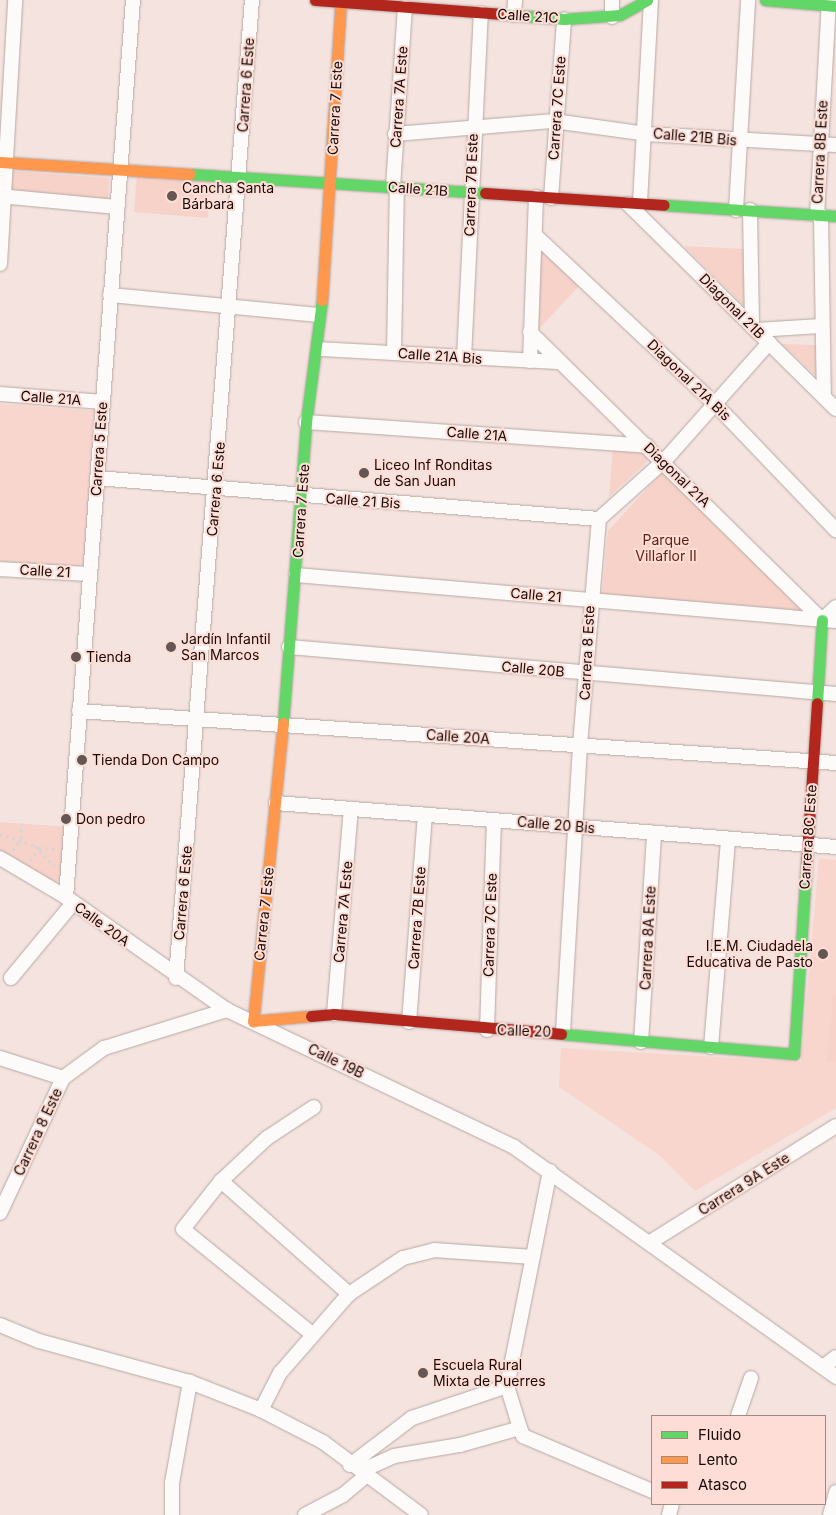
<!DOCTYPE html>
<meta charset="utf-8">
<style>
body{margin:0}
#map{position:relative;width:836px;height:1515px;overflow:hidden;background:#f4e3de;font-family:Inter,sans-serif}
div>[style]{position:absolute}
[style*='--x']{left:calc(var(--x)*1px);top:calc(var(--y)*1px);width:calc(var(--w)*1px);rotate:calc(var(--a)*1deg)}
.built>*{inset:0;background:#f8d6ce}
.green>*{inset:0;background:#f6d2c9}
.path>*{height:3px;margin-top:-1.5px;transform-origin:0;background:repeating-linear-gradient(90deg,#d9d4d2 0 2.5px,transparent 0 6.5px)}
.roads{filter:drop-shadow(0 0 1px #b6a8a4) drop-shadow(0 0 1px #b6a8a4)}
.street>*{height:14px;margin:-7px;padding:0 7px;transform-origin:7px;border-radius:7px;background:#fdfbfa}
.fast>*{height:11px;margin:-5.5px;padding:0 5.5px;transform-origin:5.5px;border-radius:5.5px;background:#63d668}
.slow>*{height:11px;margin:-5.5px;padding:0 5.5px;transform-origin:5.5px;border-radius:5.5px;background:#ff974d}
.jam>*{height:11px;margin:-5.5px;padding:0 5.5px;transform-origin:5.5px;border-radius:5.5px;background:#b3261e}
.dots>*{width:14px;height:14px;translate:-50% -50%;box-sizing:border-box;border:2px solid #fdddd5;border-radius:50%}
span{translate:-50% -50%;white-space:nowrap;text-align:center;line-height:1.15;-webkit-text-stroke:4px #fdddd5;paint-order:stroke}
.street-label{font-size:14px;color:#170a07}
.poi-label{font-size:14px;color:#170a07}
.left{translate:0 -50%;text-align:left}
.right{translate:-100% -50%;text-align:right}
.park-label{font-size:14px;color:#611f0f}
.legend{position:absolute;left:651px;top:1415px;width:175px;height:90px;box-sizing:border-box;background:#fdddd5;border:1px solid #a18983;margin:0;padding:6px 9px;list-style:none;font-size:15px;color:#170a07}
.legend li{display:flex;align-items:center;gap:10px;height:25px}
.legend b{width:25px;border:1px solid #a18983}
</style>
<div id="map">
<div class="built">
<div style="clip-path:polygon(0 404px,95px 411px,85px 568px,0 562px)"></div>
<div style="clip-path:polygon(819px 858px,836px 860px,836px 1108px,695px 1191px,659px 1155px,559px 1087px,561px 1048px,801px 1062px)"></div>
</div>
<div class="green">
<div style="clip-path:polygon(11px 171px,109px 178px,108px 201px,10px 193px)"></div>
<div style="clip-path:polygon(137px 173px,211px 179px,208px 218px,134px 212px)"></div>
<div style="clip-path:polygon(539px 246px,579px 286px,535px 333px)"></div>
<div style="clip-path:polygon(684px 246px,744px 249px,745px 307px)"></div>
<div style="clip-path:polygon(782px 344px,816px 345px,816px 376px)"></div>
<div style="clip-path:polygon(613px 447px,642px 450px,650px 459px,609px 497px)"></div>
<div style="clip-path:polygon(664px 470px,813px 616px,602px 595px,608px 531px)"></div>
<div style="clip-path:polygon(0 822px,68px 827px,65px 879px,50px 884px,0 853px)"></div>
<div style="clip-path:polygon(833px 995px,836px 995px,836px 1062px,827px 1062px)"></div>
</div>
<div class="path">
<div style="--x:0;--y:834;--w:37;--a:19"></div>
<div style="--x:35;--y:846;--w:28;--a:46"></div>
<div style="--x:13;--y:850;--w:14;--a:-56"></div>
<div style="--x:21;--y:838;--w:14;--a:-86"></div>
<div style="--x:30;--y:860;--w:15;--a:-53"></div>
<div style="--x:39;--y:848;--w:18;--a:3"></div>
</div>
<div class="roads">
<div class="street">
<div style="--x:514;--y:15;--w:15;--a:-86"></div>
<div style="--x:612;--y:17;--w:17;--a:-90"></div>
<div style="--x:395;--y:134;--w:160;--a:-4.7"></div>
<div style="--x:554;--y:121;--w:93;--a:8"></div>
<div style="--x:646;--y:134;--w:190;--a:3.3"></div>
<div style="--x:393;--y:187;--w:180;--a:-86.2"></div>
<div style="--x:0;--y:196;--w:118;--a:5.4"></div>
<div style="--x:551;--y:198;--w:179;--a:-85.8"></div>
<div style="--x:640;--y:203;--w:203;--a:-86.9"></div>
<div style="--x:628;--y:204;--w:292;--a:44.6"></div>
<div style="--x:736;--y:210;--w:210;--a:-86.7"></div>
<div style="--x:750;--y:210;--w:117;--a:89"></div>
<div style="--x:817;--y:215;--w:215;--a:-86.8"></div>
<div style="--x:821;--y:215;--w:182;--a:89.1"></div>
<div style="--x:536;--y:236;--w:245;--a:43.2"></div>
<div style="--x:715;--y:404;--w:175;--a:46.2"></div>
<div style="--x:0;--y:264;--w:264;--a:-86.7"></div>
<div style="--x:110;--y:295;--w:210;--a:5.5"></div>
<div style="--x:756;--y:330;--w:65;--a:-3.5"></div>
<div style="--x:530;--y:332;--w:410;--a:44.6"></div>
<div style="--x:822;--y:620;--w:19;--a:-43"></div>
<div style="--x:319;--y:349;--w:241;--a:3.1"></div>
<div style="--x:394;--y:353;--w:165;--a:-89"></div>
<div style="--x:464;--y:358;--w:345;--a:-87.2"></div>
<div style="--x:530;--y:361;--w:164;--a:-87.9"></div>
<div style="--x:0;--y:394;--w:103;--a:4.4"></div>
<div style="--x:306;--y:422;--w:342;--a:4"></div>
<div style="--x:97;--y:478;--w:504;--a:4.67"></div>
<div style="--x:0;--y:569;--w:90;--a:3.2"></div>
<div style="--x:296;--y:575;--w:542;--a:4.87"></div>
<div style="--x:289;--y:647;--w:549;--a:4.91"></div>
<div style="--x:79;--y:711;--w:759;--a:3.93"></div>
<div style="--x:276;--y:803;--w:562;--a:4.49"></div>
<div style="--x:0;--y:858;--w:77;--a:30.6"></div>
<div style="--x:66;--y:897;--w:197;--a:35.1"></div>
<div style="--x:227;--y:1010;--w:318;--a:25.5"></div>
<div style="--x:514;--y:1147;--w:396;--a:35.5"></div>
<div style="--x:66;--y:897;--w:899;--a:-85.73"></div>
<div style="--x:11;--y:978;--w:97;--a:-50.4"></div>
<div style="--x:176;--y:978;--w:981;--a:-85.56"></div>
<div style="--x:334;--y:1014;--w:206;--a:-85.3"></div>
<div style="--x:409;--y:1022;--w:208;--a:-85.6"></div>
<div style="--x:487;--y:1030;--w:210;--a:-88.1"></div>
<div style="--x:563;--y:1032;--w:288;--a:-86.6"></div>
<div style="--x:580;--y:745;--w:227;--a:-85.2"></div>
<div style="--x:599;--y:519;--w:89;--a:-41.8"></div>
<div style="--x:665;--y:460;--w:157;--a:-48.4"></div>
<div style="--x:641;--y:1042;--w:209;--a:-86.4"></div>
<div style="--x:711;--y:1047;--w:209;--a:-85.3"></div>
<div style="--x:0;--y:1058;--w:66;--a:17.6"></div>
<div style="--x:550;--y:1171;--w:219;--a:101.3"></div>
<div style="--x:507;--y:1386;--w:44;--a:72.8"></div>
<div style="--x:520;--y:1428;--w:9;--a:69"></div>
<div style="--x:523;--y:1436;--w:140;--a:23.1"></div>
<div style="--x:221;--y:1181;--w:171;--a:41.4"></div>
<div style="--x:0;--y:1213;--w:149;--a:-65"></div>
<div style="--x:63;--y:1078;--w:51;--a:-36.2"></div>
<div style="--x:104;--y:1048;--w:129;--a:-17.2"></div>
<div style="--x:652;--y:1241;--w:217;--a:-32"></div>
<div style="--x:0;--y:1325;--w:42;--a:22.3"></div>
<div style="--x:39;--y:1341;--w:156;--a:15.2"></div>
<div style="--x:190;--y:1382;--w:76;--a:21.5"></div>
<div style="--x:261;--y:1410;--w:70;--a:27.3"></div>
<div style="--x:323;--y:1442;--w:122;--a:36.7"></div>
<div style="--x:312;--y:1334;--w:166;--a:-140.9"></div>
<div style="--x:183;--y:1229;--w:61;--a:-51.6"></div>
<div style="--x:221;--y:1181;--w:63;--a:-43.1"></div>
<div style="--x:267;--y:1138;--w:56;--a:-33.4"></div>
<div style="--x:823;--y:1367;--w:16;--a:-38"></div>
<div style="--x:261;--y:1410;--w:42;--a:-62.8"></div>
<div style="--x:280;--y:1373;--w:105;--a:-48.9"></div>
<div style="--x:349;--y:1294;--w:65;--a:-33.7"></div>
<div style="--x:403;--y:1258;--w:32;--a:-14"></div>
<div style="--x:434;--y:1250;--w:99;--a:4"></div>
<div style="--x:738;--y:1416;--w:40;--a:-71.1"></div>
<div style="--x:350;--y:1465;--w:78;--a:-37.2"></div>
<div style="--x:412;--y:1418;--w:100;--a:-18.6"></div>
<div style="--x:363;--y:1470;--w:34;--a:-24"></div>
<div style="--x:394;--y:1456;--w:67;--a:-9.5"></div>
<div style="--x:460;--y:1445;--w:62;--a:-15.8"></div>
<div style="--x:172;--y:1515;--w:32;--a:-90"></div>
<div style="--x:172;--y:1483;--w:103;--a:-79.9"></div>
<div style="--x:305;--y:1515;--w:43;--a:-27.8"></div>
<div style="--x:343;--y:1495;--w:33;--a:-40"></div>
<div style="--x:669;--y:1515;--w:11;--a:-75"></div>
<div style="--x:830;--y:1515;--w:24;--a:-75"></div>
</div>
<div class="fast">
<div style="--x:765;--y:0;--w:71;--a:4.8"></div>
<div style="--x:500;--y:14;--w:64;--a:4.5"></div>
<div style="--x:564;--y:19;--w:56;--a:-4.1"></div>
<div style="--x:620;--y:15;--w:31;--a:-29"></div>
<div style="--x:190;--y:174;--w:296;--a:3.7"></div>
<div style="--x:664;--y:205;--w:172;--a:3.7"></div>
<div style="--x:817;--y:703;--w:83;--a:-86.6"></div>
<div style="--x:283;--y:723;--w:302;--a:-85.6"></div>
<div style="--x:306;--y:422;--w:123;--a:-82.5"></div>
<div style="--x:561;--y:1034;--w:234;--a:4.9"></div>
<div style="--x:794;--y:1054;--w:186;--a:-86.3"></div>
</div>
<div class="slow">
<div style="--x:0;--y:162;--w:190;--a:3.6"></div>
<div style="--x:322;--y:300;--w:301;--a:-86.4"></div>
<div style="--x:283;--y:723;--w:300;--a:95.7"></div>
<div style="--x:253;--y:1021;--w:58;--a:-4.9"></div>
</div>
<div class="jam">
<div style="--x:315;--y:0;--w:186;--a:4.3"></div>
<div style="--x:485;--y:193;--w:179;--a:3.8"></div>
<div style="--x:806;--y:868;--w:165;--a:-86.2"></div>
<div style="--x:311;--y:1016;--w:23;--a:-5"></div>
<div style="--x:334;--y:1014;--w:228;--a:5"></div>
</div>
</div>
<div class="dots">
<div style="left:172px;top:196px;background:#645652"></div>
<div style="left:364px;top:473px;background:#645652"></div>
<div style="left:171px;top:647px;background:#645652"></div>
<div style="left:76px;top:657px;background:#645652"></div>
<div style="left:82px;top:760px;background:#645652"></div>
<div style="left:66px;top:819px;background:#645652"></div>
<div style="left:823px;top:954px;background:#645652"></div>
<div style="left:423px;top:1373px;background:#645652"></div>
</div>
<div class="street-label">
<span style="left:528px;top:16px;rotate:4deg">Calle 21C</span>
<span style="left:246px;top:85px;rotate:-86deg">Carrera 6 Este</span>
<span style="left:399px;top:97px;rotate:-86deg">Carrera 7A Este</span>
<span style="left:335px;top:108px;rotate:-87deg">Carrera 7 Este</span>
<span style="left:557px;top:108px;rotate:-86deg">Carrera 7C Este</span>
<span style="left:695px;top:137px;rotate:5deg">Calle 21B Bis</span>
<span style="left:820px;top:152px;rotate:-87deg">Carrera 8B Este</span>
<span style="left:471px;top:185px;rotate:-88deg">Carrera 7B Este</span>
<span style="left:418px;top:189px;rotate:4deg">Calle 21B</span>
<span style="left:732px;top:306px;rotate:45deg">Diagonal 21B</span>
<span style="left:440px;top:356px;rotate:4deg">Calle 21A Bis</span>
<span style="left:689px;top:380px;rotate:44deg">Diagonal 21A Bis</span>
<span style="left:51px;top:398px;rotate:4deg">Calle 21A</span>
<span style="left:477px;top:434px;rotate:4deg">Calle 21A</span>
<span style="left:99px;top:449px;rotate:-86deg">Carrera 5 Este</span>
<span style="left:677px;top:475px;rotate:44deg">Diagonal 21A</span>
<span style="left:216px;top:489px;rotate:-85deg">Carrera 6 Este</span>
<span style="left:363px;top:501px;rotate:4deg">Calle 21 Bis</span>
<span style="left:301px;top:511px;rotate:-86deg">Carrera 7 Este</span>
<span style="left:45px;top:571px;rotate:3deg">Calle 21</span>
<span style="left:536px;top:595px;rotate:5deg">Calle 21</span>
<span style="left:587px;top:653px;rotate:-87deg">Carrera 8 Este</span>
<span style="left:533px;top:669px;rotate:5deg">Calle 20B</span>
<span style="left:458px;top:737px;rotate:4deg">Calle 20A</span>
<span style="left:556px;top:825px;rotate:5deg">Calle 20 Bis</span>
<span style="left:808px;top:837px;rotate:-86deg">Carrera 8C Este</span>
<span style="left:183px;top:893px;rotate:-85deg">Carrera 6 Este</span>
<span style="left:343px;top:912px;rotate:-85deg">Carrera 7A Este</span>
<span style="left:264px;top:914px;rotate:-84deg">Carrera 7 Este</span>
<span style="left:417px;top:918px;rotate:-86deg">Carrera 7B Este</span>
<span style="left:102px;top:924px;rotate:36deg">Calle 20A</span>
<span style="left:490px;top:925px;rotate:-88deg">Carrera 7C Este</span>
<span style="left:648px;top:938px;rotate:-87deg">Carrera 8A Este</span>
<span style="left:524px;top:1031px;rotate:2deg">Calle 20</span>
<span style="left:336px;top:1061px;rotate:26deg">Calle 19B</span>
<span style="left:38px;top:1132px;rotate:-65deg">Carrera 8 Este</span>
<span style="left:744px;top:1184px;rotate:-32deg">Carrera 9A Este</span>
</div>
<div class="poi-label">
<span class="left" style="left:182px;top:196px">Cancha Santa<br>Bárbara</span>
<span class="left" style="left:374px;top:473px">Liceo Inf Ronditas<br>de San Juan</span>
<span class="left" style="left:181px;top:647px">Jardín Infantil<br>San Marcos</span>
<span class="left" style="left:86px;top:657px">Tienda</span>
<span class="left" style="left:92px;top:760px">Tienda Don Campo</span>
<span class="left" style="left:76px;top:819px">Don pedro</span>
<span class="right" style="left:813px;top:954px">I.E.M. Ciudadela<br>Educativa de Pasto</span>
<span class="left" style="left:433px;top:1373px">Escuela Rural<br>Mixta de Puerres</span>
</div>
<div class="park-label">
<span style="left:666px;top:548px">Parque<br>Villaflor II</span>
</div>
<ul class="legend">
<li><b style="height:6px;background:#63d668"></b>Fluido</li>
<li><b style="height:6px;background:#ff974d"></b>Lento</li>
<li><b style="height:6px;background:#b3261e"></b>Atasco</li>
</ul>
</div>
